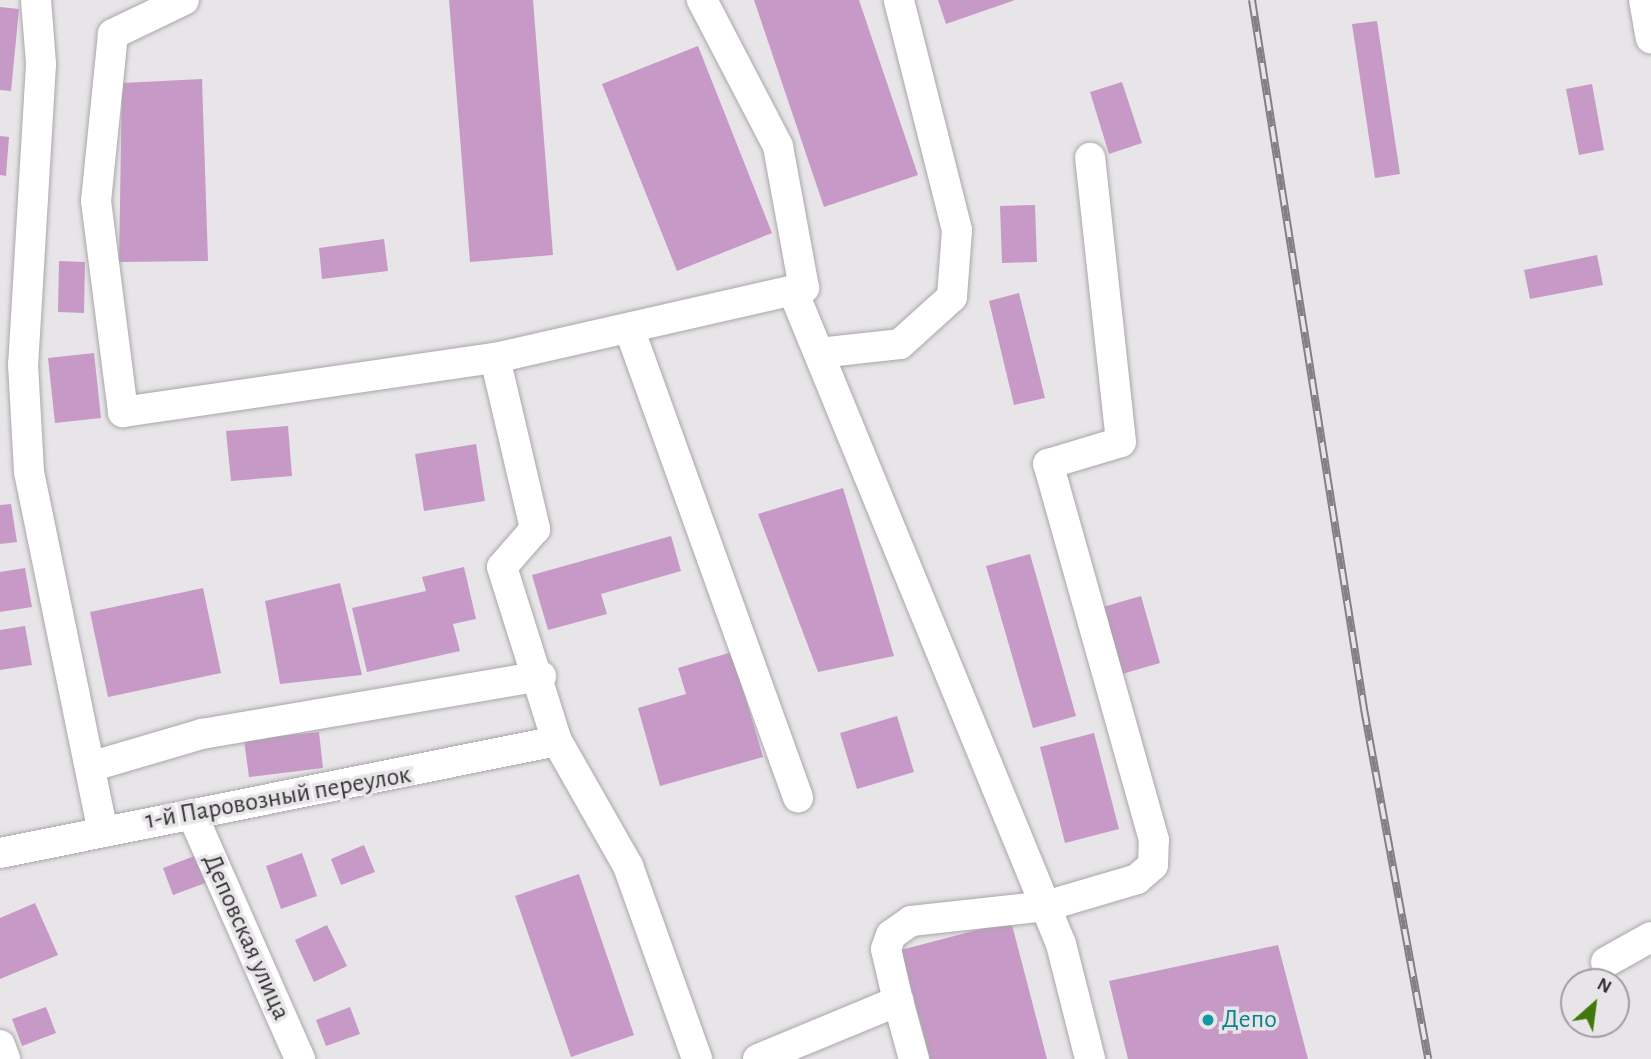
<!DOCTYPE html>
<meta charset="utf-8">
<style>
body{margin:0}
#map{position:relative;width:1651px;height:1059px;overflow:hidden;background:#e8e5e8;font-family:"Alegreya Sans",sans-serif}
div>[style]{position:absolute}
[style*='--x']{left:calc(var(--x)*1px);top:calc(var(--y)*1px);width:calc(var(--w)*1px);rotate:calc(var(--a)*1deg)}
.building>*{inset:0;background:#c799c7}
.roads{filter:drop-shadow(0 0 2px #a9a7aa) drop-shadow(0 0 2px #a9a7aa)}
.minor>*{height:30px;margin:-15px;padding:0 15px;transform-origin:15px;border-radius:15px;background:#fff}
.rail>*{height:8px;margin-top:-4px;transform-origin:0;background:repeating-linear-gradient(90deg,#e8e5e8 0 16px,#828082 0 32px);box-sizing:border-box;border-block:2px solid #828082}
.dots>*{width:19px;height:19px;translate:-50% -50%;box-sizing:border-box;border:4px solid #e8e5e8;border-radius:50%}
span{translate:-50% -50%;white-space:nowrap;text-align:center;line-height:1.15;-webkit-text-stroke:7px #e8e5e8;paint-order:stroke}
.street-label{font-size:26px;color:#353435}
.culture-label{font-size:26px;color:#0d838f}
.left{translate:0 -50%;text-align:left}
.north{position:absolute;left:1560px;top:968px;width:70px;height:70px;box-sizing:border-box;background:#e8e5e8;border:2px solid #a09ea0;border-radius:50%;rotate:28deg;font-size:19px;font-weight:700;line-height:28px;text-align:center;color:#353435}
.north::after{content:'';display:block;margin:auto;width:24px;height:32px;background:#40780d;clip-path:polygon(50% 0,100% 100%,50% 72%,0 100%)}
</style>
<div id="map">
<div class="building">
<div style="clip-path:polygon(449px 0,533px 0,553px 255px,470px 262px)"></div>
<div style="clip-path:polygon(754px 0,859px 0,918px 175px,824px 207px)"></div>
<div style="clip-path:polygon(938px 0,1015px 0,946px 24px)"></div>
<div style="clip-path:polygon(0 7px,19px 9px,11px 91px,0 90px)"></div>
<div style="clip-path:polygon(1377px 21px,1400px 174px,1375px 178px,1352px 24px)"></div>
<div style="clip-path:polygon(698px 46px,772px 233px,677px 271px,602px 84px)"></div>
<div style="clip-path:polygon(202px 79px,208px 261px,119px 262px,122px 83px)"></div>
<div style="clip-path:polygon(1122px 82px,1142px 143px,1109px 154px,1090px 92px)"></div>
<div style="clip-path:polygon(1592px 84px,1604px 150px,1579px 155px,1566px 89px)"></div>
<div style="clip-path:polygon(0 136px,9px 137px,6px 176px,0 175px)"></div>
<div style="clip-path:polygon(1035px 205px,1037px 262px,1002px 263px,1000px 206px)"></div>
<div style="clip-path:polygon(384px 239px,388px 271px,322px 279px,319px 248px)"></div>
<div style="clip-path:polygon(1597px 255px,1603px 285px,1530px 299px,1524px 270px)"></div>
<div style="clip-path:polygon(59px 261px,85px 262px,84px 313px,58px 312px)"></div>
<div style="clip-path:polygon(1019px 293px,1045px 398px,1014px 405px,989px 301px)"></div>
<div style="clip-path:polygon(94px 353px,101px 418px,55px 423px,48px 358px)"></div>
<div style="clip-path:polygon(288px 426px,292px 476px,231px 481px,226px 431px)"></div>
<div style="clip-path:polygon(476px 444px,485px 501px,424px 511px,415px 454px)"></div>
<div style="clip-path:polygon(843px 488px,894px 656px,818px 672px,758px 514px)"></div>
<div style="clip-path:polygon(11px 504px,17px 542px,0 544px,0 505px)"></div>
<div style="clip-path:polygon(671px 536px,681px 571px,601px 594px,607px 614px,548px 630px,532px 575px)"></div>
<div style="clip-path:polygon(1030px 554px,1076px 716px,1033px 728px,986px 566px)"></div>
<div style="clip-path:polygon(464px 567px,476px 619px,453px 624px,460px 651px,367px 672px,352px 608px,426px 591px,422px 577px)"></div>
<div style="clip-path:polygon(25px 568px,32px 607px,0 612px,0 572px)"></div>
<div style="clip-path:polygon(340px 583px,362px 675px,280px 684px,265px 601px)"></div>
<div style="clip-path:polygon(203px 588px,221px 673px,108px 697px,90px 612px)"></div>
<div style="clip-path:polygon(1141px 596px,1160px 663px,1115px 676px,1096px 609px)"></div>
<div style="clip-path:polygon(25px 626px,32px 665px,0 670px,0 630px)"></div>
<div style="clip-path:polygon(732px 652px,763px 757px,660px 786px,638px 708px,686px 694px,678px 668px)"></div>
<div style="clip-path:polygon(897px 716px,914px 772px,857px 789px,840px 733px)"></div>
<div style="clip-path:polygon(319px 732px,323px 768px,249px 777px,244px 740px)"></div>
<div style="clip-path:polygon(1094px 733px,1119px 829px,1065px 843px,1040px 747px)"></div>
<div style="clip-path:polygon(364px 845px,375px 872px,341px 885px,331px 859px)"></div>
<div style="clip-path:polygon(302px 853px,317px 896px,281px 909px,266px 866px)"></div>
<div style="clip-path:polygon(197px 855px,208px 882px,173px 895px,163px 868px)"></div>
<div style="clip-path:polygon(579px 874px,634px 1035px,571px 1057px,515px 896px)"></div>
<div style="clip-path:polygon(35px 903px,58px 955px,0 979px,0 918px)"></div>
<div style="clip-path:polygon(1011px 921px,1047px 1059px,930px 1059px,901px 950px)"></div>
<div style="clip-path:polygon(327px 925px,347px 966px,314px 982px,295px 940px)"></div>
<div style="clip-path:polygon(1278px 945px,1308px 1059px,1128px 1059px,1109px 981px)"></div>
<div style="clip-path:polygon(46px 1007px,56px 1033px,22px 1046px,12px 1019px)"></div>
<div style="clip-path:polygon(350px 1007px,360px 1034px,326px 1046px,316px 1020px)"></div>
</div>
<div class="roads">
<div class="minor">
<div style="--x:36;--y:0;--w:64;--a:85.5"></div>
<div style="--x:41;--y:64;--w:301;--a:93.4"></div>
<div style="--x:23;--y:364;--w:108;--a:86.8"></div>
<div style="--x:29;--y:472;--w:363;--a:78.4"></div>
<div style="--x:184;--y:0;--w:79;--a:154.4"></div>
<div style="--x:113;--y:34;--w:168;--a:95.8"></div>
<div style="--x:96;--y:201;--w:213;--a:82.7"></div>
<div style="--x:123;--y:412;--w:376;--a:-8.3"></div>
<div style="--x:495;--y:358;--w:317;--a:-12.8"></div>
<div style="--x:804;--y:288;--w:144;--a:-100.4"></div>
<div style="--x:778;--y:146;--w:165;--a:-117.5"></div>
<div style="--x:1644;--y:0;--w:39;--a:80"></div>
<div style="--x:793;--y:291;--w:706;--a:67.69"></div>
<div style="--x:1061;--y:944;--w:119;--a:75.8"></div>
<div style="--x:629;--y:328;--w:499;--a:70.2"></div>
<div style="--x:819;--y:353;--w:81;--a:-6.3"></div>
<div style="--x:900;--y:344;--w:70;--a:-42.1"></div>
<div style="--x:952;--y:297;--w:67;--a:-85.7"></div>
<div style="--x:957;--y:230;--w:237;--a:-104.2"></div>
<div style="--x:495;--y:358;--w:176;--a:76.8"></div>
<div style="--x:535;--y:529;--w:50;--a:131"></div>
<div style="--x:502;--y:567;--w:182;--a:72.5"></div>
<div style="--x:557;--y:741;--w:144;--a:60.4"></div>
<div style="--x:628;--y:866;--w:205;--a:70.3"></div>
<div style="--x:90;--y:767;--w:117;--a:-16.4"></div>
<div style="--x:202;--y:734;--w:344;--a:-9.7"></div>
<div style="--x:192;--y:814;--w:268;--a:66.2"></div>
<div style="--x:0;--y:853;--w:568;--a:-11.37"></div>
<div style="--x:1606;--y:962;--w:51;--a:-29.1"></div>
<div style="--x:898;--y:1001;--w:60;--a:74.6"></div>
<div style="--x:0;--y:1045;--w:15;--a:70"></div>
<div style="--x:758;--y:1059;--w:152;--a:-22.5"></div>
<div style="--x:898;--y:1001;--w:53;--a:-103"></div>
<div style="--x:886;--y:949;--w:15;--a:-70"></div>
<div style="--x:891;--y:935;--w:24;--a:-35"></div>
<div style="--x:911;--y:921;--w:136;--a:-6.3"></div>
<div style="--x:1046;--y:906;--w:95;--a:-16.5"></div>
<div style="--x:1137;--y:879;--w:21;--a:-41"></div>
<div style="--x:1153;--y:865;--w:25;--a:-88"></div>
<div style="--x:1154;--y:840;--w:391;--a:-105.7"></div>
<div style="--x:1048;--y:464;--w:76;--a:-16.8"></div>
<div style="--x:1121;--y:442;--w:286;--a:-96.2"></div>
</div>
</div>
<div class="rail">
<div style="--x:1252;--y:0;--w:718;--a:81.02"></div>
<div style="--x:1364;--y:709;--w:356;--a:79.6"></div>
</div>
<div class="dots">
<div style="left:1208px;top:1020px;background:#0f9aa8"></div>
</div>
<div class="street-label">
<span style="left:278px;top:798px;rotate:-10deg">1-й Паровозный переулок</span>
<span style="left:246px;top:937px;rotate:66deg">Деповская улица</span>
</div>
<div class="culture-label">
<span class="left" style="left:1222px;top:1020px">Депо</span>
</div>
<div class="north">N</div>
</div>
